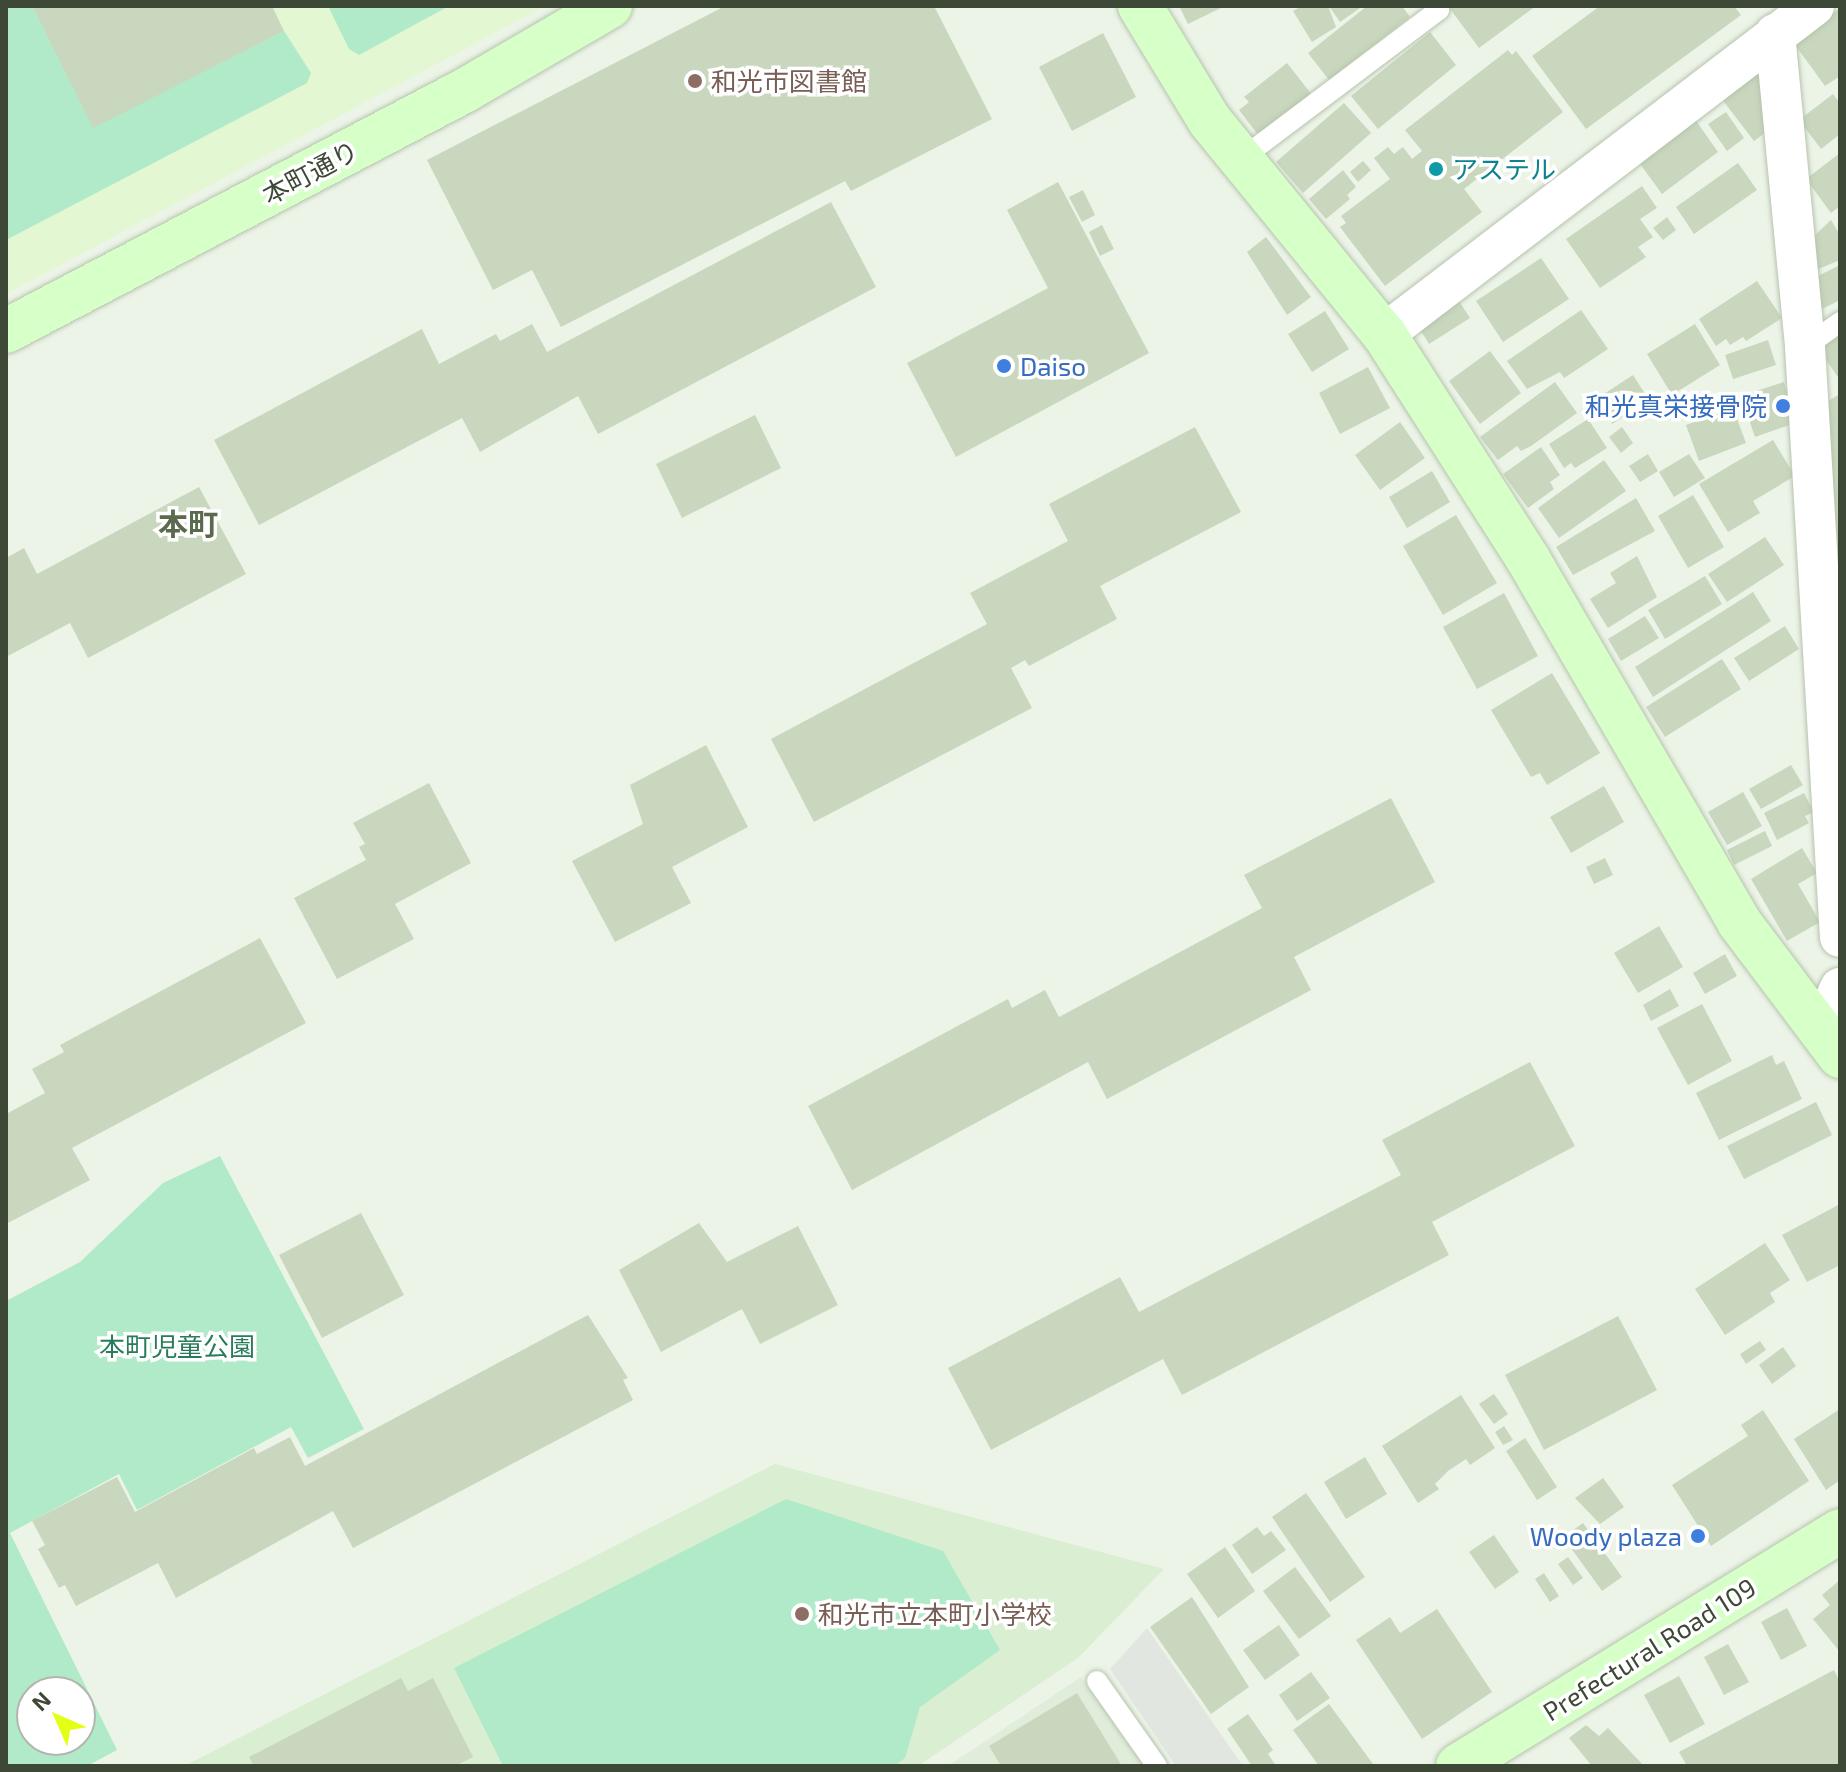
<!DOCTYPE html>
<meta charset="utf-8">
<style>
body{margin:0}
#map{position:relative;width:1846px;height:1772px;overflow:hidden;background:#ecf4e8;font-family:"Exo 2","Noto Sans JP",sans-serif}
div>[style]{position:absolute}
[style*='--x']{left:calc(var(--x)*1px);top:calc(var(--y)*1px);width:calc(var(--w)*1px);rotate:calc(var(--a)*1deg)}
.residential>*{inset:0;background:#e0edda}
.commercial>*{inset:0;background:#e3f7d3}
.education>*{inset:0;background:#daeed2}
.green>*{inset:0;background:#b0eac8}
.parking>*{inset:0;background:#e2e6e0}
.building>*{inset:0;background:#c8d7bd}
.roads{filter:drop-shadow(0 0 2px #b6c3ad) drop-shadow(0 0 2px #b6c3ad)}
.lane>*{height:20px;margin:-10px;padding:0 10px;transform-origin:10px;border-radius:10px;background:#fff}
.street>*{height:40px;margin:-20px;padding:0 20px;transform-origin:20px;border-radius:20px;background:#fff}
.secondary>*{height:44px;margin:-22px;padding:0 22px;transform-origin:22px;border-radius:22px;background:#d7ffc8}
.dots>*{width:22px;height:22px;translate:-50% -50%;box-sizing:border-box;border:4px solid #fff;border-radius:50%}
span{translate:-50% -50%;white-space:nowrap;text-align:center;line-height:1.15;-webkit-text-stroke:7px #fff;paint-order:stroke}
.education-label{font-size:26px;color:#785e54}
.left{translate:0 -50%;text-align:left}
.culture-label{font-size:26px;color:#0d838f}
.street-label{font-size:26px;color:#3e4836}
.shop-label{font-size:26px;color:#366cbe}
.right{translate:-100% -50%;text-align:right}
.park-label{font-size:26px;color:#277c5a}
.quarter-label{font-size:30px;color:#5a6b4d;font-weight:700}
.frame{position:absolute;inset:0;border:8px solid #3e4836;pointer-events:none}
.north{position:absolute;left:16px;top:1676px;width:80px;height:80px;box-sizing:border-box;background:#fff;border:2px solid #b2b6af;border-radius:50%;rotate:315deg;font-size:22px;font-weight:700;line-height:32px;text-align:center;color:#3e4836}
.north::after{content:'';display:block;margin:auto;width:28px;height:36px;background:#e2ff15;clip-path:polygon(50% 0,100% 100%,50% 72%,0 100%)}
</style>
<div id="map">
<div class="residential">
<div style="clip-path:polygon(1081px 1677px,1144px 1766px,948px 1766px)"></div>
</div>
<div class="commercial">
<div style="clip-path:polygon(6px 6px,545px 6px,6px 294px)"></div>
</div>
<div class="education">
<div style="clip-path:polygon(775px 1464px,1164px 1569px,1078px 1658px,918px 1766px,184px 1766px)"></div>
</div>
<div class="green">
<div style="clip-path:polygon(6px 6px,32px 6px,93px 127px,284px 31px,311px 73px,307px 83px,6px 240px)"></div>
<div style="clip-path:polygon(328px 6px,449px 6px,359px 55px,349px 49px)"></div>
<div style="clip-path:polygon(evenodd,220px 1156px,364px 1429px,308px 1458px,291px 1427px,137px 1510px,119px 1474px,10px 1533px,117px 1750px,87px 1766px,6px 1766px,6px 1301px,80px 1262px,163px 1183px,220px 1156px,32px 1692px,80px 1692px,80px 1740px,32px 1740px,32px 1692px)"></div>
<div style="clip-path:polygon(786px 1499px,943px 1551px,1000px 1650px,920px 1707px,905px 1758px,894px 1766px,503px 1766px,454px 1668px)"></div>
</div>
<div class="parking">
<div style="clip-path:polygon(1147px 1628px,1243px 1766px,1176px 1766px,1110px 1669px)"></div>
</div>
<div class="building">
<div style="clip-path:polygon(32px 6px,272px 6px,284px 31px,93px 128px)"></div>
<div style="clip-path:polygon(725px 6px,934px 6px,992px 119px,851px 191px,845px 181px,561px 327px,532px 270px,493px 290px,427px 160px)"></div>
<div style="clip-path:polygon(1179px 6px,1225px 6px,1188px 24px)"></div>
<div style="clip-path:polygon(1302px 6px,1328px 6px,1336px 27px,1312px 42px,1293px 11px)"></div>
<div style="clip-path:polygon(1329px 6px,1363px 6px,1340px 22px)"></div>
<div style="clip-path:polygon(1367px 6px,1402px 6px,1410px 17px,1329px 80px,1308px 53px)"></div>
<div style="clip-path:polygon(1448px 6px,1536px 6px,1479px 48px)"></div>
<div style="clip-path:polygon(1600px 6px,1734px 6px,1741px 15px,1586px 129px,1532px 56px)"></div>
<div style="clip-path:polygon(1840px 8px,1840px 76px,1825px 86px,1793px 42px)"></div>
<div style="clip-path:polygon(1430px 32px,1456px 65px,1378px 129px,1351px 96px)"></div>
<div style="clip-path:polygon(1103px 33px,1136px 97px,1072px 131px,1039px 67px)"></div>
<div style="clip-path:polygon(1508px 50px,1512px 55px,1516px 51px,1563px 112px,1464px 189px,1482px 212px,1385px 286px,1340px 227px,1346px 223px,1341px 216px,1390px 179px,1374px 158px,1388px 147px,1394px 154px,1403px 147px,1412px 159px,1422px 151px,1405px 130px)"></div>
<div style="clip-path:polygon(1287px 63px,1312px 95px,1259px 136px,1239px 110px,1249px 102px,1244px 97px)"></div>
<div style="clip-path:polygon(1756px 72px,1771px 92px,1772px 128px,1754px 141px,1721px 98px)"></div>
<div style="clip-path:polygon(1833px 94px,1840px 103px,1840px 134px,1821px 149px,1799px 120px)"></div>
<div style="clip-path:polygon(1344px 103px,1371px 133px,1303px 193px,1276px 162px)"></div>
<div style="clip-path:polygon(1726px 112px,1744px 138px,1727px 151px,1708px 124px)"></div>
<div style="clip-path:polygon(1692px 115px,1718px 152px,1662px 194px,1635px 157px)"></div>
<div style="clip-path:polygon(1840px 153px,1840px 206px,1831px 213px,1806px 179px)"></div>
<div style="clip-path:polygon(1363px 161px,1371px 170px,1358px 182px,1350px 172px)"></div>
<div style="clip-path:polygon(1738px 163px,1757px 190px,1694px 234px,1676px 207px)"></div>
<div style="clip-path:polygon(1343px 170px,1356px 187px,1347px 195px,1350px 199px,1326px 219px,1309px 199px)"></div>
<div style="clip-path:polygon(1058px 182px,1149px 353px,956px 457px,907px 363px,1048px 288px,1007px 210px)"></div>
<div style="clip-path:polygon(1642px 186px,1657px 208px,1640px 219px,1653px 237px,1638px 247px,1646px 257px,1600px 288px,1566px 239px)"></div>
<div style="clip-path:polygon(1083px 190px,1095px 215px,1082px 222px,1069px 197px)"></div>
<div style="clip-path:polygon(831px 202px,876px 287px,598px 434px,578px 396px,480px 452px,462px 418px,259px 525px,214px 440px,422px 329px,439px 364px,496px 334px,500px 341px,532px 324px,547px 352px)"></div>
<div style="clip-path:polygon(1667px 217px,1676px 230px,1663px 240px,1653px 228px)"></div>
<div style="clip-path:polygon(1831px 220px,1840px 235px,1840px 260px,1816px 270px,1814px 236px)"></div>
<div style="clip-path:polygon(1102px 225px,1114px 249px,1100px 256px,1089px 232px)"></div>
<div style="clip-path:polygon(1266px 237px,1311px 297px,1287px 315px,1247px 252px)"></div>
<div style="clip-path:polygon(1541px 258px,1569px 299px,1503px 342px,1476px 301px)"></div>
<div style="clip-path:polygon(1840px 265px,1840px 300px,1818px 311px,1816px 277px)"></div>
<div style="clip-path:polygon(1757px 281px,1782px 318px,1746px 341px,1743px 337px,1730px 345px,1726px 339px,1716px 346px,1699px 319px)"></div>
<div style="clip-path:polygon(1453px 292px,1470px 318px,1429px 344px,1413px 318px)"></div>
<div style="clip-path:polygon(1581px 310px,1608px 349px,1564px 378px,1560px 372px,1527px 389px,1507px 361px)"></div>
<div style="clip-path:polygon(1325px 311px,1349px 349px,1312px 372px,1288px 334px)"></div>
<div style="clip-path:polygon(1695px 324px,1720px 365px,1672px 395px,1647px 354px)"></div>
<div style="clip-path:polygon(1840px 331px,1840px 380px,1817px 347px)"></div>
<div style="clip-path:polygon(1768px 340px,1776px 365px,1733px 379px,1725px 355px)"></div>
<div style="clip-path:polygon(1490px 351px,1521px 393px,1480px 424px,1449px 381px)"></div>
<div style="clip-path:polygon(1368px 367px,1390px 408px,1340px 434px,1319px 393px)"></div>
<div style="clip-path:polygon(1633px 375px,1649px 400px,1612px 424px,1596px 399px)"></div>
<div style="clip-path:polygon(1555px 382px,1577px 413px,1531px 446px,1521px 451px,1517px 446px,1498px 460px,1480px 437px)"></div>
<div style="clip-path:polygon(1784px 382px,1795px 423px,1755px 437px,1741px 396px)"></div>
<div style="clip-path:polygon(1840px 394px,1840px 555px,1838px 555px,1823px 404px)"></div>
<div style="clip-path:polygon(1733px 408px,1746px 443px,1699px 461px,1686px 425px)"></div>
<div style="clip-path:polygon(755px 415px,781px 468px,682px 518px,656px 464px)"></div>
<div style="clip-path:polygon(1588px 419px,1607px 448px,1575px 468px,1571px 463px,1564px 468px,1549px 444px)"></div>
<div style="clip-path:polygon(1400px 422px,1425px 458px,1380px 490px,1355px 455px)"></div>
<div style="clip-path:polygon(1195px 427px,1241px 512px,1100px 586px,1117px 619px,1029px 666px,1025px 660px,1011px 668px,1032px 708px,814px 822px,771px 739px,987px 624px,970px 593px,1068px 541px,1049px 504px)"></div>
<div style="clip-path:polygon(1622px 427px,1633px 443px,1621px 453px,1609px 437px)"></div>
<div style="clip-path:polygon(1773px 440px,1795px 476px,1753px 501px,1760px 513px,1728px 532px,1699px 484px)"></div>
<div style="clip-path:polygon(1541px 447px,1560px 475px,1550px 482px,1554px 489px,1528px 508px,1503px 474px)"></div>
<div style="clip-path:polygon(1648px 454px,1658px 471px,1640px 482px,1629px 466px)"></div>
<div style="clip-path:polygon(1689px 454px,1705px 478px,1674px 497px,1659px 472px)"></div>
<div style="clip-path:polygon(1604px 460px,1626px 491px,1559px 538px,1538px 508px)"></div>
<div style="clip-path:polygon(1432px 471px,1450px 502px,1407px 528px,1389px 497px)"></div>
<div style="clip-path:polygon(199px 487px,246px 574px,88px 658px,70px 623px,6px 657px,6px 558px,24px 548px,37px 574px)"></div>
<div style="clip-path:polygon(1693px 495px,1724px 547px,1688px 568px,1658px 516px)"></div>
<div style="clip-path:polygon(1636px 498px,1655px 531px,1573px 575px,1556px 547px)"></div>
<div style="clip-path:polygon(1456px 515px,1497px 583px,1443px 615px,1403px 546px)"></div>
<div style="clip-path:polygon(1765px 537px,1784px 565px,1727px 602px,1708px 574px)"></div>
<div style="clip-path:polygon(1637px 556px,1657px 597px,1608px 628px,1590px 599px,1616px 583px,1610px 573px)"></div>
<div style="clip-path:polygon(1705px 576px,1722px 604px,1665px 639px,1648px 610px)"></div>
<div style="clip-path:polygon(1753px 592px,1771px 621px,1653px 697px,1635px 667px)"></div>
<div style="clip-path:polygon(1504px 593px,1538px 656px,1477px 689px,1443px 627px)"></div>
<div style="clip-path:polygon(1645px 616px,1659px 638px,1621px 661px,1608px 639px)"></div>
<div style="clip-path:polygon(1785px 626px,1799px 649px,1749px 681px,1734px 658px)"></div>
<div style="clip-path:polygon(1722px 659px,1741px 689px,1665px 737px,1646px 707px)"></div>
<div style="clip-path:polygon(1552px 673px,1600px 753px,1547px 785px,1540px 773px,1531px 777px,1491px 710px)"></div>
<div style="clip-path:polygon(706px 745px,748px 827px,672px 867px,691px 903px,615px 942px,572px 861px,643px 824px,630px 785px)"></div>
<div style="clip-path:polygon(1791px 765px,1803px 785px,1761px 809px,1749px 789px)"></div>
<div style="clip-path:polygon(429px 783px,471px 863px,395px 904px,414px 939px,337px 979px,294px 898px,366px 860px,359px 847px,365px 844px,353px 823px)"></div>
<div style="clip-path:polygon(1604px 786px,1624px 822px,1571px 853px,1550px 817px)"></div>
<div style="clip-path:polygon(1743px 792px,1762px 826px,1727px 845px,1708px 812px)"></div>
<div style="clip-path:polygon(1804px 793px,1814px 812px,1805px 816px,1809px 823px,1777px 840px,1764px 813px)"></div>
<div style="clip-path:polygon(1391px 798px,1435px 882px,1294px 957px,1311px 990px,1107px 1099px,1088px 1062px,852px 1190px,808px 1106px,1008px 999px,1012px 1008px,1045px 990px,1059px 1017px,1262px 908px,1244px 875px)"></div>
<div style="clip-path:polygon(1765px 831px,1772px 846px,1734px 865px,1727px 850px)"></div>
<div style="clip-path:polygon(1802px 848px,1817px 873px,1798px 884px,1820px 922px,1787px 941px,1751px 879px)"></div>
<div style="clip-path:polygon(1605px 858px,1613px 875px,1594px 884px,1586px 867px)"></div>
<div style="clip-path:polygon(1659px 926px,1683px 967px,1638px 993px,1614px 953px)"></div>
<div style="clip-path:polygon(260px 938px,306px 1023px,72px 1148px,90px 1180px,6px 1224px,6px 1114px,45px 1093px,32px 1069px,64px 1052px,60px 1045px)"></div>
<div style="clip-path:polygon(1725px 954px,1737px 976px,1705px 994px,1693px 973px)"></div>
<div style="clip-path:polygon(1670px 989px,1679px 1006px,1651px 1021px,1643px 1005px)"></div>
<div style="clip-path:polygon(1702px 1004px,1732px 1061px,1688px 1085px,1657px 1028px)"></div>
<div style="clip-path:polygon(1772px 1055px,1776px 1065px,1784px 1061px,1802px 1099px,1719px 1140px,1696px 1093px)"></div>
<div style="clip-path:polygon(1530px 1062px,1575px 1146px,1432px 1222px,1449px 1255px,1182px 1395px,1163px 1359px,991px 1450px,948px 1368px,1120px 1277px,1139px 1312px,1401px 1175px,1382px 1140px)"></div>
<div style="clip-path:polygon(1816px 1102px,1832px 1135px,1744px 1179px,1727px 1146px)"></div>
<div style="clip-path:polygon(1840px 1204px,1840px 1265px,1807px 1282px,1782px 1235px)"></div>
<div style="clip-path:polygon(361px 1213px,404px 1295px,322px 1338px,279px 1255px)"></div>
<div style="clip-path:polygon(699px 1223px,727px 1262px,798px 1226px,838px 1305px,760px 1344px,742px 1309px,661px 1352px,619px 1270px)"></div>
<div style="clip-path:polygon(1765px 1243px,1790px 1280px,1770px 1293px,1775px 1302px,1725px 1335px,1695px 1289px)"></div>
<div style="clip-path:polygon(588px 1315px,628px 1378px,623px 1380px,633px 1400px,353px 1548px,333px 1511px,176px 1598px,158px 1563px,76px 1606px,65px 1585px,59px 1588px,38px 1549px,45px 1545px,32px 1521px,117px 1477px,135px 1512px,254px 1448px,257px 1454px,290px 1437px,305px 1466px)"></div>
<div style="clip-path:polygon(1618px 1316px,1657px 1390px,1544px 1450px,1505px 1375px)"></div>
<div style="clip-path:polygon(1760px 1341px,1766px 1350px,1746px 1364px,1740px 1354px)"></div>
<div style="clip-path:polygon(1783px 1347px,1796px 1366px,1772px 1384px,1759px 1365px)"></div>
<div style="clip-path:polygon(1494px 1394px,1508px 1414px,1494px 1424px,1479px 1404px)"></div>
<div style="clip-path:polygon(1461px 1395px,1495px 1448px,1470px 1465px,1466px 1459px,1448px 1471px,1435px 1484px,1439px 1489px,1418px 1503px,1382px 1446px)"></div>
<div style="clip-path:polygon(1840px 1409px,1840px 1480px,1826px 1490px,1794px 1439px)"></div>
<div style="clip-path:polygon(1763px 1410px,1809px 1481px,1711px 1546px,1672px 1485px,1748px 1436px,1741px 1425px)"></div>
<div style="clip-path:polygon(1504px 1426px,1513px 1440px,1503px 1445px,1495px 1432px)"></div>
<div style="clip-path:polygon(1525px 1438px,1557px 1487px,1537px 1500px,1506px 1451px)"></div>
<div style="clip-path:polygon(1365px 1457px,1387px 1494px,1346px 1519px,1324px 1482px)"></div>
<div style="clip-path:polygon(1603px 1478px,1624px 1507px,1600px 1524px,1575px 1498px)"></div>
<div style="clip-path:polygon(1306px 1493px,1365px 1577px,1330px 1602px,1272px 1517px)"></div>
<div style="clip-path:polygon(1583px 1523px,1622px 1577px,1602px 1591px,1563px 1537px)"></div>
<div style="clip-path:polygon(1257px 1527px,1264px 1536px,1271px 1531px,1286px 1550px,1252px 1574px,1232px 1545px)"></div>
<div style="clip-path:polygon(1494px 1535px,1519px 1572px,1495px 1589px,1469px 1552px)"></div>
<div style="clip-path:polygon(1225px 1547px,1255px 1591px,1218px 1618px,1187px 1574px)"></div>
<div style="clip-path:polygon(1568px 1557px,1583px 1578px,1573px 1585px,1558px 1564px)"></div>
<div style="clip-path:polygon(1295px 1567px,1331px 1616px,1299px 1639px,1263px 1591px)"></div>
<div style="clip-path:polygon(1544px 1573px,1559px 1596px,1550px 1602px,1535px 1579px)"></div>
<div style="clip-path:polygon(1840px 1580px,1840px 1652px,1813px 1619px,1830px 1605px,1822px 1595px)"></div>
<div style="clip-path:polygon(1192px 1597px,1249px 1687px,1211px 1714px,1150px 1627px)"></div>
<div style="clip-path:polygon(1787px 1608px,1807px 1646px,1781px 1660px,1761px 1622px)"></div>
<div style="clip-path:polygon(1437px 1609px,1492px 1692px,1422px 1739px,1356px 1640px,1390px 1617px,1400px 1633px)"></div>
<div style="clip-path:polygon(1279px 1625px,1300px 1655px,1265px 1680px,1243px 1650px)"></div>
<div style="clip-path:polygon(1728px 1644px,1749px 1682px,1724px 1695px,1704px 1657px)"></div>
<div style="clip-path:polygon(1834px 1670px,1840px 1682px,1840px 1766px,1687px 1766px,1679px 1752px)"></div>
<div style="clip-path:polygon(1311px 1672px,1330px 1698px,1297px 1721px,1279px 1695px)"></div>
<div style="clip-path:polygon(1679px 1676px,1705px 1724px,1670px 1743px,1644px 1695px)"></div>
<div style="clip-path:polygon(401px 1678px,408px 1691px,433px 1678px,473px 1757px,455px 1766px,254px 1766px,249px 1757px)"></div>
<div style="clip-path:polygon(1077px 1693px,1122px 1766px,1001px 1766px,989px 1746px)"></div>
<div style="clip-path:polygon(1329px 1704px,1373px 1764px,1370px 1766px,1319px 1766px,1293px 1730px)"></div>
<div style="clip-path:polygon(1248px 1714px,1273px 1750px,1268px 1754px,1276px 1766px,1252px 1766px,1227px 1729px)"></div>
<div style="clip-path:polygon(1586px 1725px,1599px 1736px,1608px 1728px,1644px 1766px,1592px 1766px,1569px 1738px)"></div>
</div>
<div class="roads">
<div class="lane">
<div style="--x:1241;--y:159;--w:248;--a:-37"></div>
<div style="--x:1439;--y:10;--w:5;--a:-127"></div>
<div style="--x:1805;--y:347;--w:43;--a:-35.5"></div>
<div style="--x:1097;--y:1681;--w:104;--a:54.8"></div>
</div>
<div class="street">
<div style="--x:1775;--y:34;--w:314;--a:84.5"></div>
<div style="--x:1805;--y:347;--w:591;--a:86.61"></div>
<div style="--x:1384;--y:334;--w:541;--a:-37.34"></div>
<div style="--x:1822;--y:1028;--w:44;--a:-65.8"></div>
</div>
<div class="secondary">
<div style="--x:1140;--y:6;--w:135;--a:58.7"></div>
<div style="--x:1210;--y:121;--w:275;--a:50.8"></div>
<div style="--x:1384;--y:334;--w:267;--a:57.4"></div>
<div style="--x:1528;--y:559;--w:420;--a:59.8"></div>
<div style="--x:1739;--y:922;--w:168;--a:53"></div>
<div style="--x:6;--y:331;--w:517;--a:-27.66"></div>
<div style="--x:464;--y:91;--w:169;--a:-30.2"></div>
<div style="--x:1458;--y:1766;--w:448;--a:-31.6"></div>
</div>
</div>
<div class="dots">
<div style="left:695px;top:81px;background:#8d6e63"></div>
<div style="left:1436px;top:169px;background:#0f9aa8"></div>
<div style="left:1004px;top:366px;background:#3f7fe0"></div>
<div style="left:1783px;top:406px;background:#3f7fe0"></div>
<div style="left:1698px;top:1536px;background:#3f7fe0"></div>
<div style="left:802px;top:1614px;background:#8d6e63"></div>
</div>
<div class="education-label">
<span class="left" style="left:711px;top:81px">和光市図書館</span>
<span class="left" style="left:818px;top:1614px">和光市立本町小学校</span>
</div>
<div class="culture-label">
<span class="left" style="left:1452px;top:169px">アステル</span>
</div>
<div class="street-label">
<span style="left:310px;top:172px;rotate:-28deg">本町通り</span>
<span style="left:1649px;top:1649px;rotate:-32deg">Prefectural Road 109</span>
</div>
<div class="shop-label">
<span class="left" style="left:1020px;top:366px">Daiso</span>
<span class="right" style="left:1767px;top:406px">和光真栄接骨院</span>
<span class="right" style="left:1682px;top:1536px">Woody plaza</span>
</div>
<div class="park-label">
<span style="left:177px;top:1346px">本町児童公園</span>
</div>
<div class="quarter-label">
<span style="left:188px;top:523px">本町</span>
</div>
<div class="frame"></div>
<div class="north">N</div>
</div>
